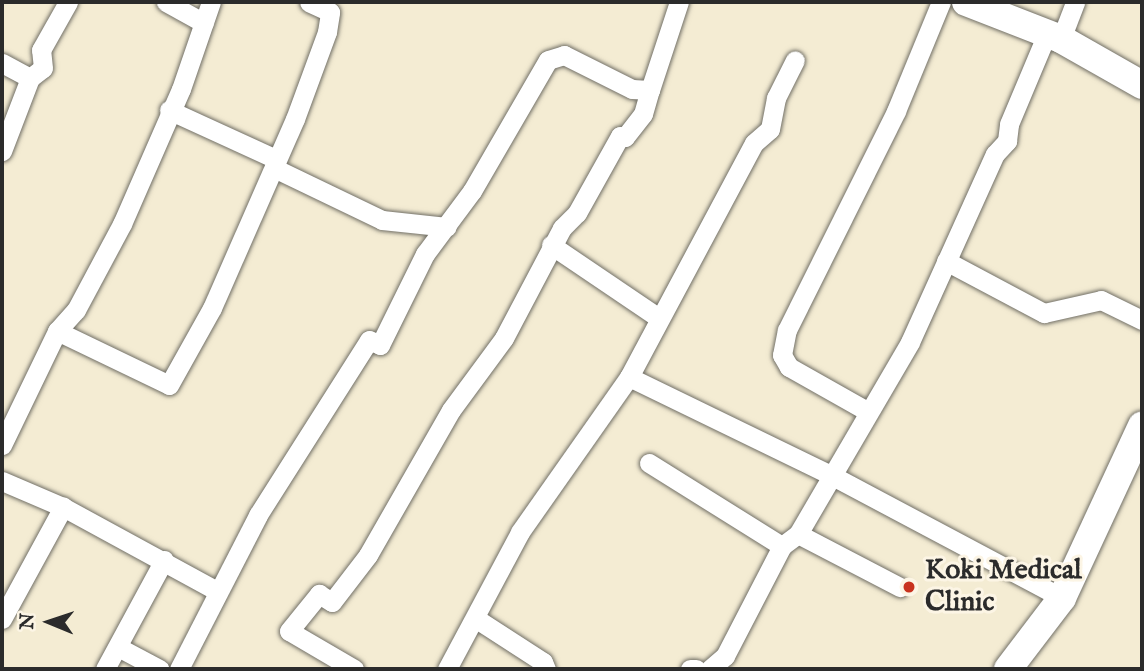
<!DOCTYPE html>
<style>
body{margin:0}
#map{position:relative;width:1144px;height:671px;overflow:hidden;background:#f4ecd3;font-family:"IM FELL English",serif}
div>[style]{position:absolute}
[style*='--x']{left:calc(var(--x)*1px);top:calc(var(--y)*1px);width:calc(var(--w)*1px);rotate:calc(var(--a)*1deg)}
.roads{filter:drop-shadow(0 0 2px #716f66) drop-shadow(0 0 2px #716f66)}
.street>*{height:19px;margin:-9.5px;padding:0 9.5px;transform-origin:9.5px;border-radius:9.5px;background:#fff}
.secondary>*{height:28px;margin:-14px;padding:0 14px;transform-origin:14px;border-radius:14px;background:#fff}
.dots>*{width:19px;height:19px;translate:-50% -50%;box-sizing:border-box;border:4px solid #fcf5e5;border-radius:50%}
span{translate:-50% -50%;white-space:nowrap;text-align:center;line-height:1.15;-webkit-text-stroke:6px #fcf5e5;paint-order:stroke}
.poi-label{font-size:28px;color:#2b2b2b;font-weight:700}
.left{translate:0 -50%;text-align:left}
.frame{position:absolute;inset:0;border:4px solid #2b2b2b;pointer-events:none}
.north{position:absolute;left:14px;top:587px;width:70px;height:70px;-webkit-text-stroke:5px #fcf5e5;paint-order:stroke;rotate:272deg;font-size:19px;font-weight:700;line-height:28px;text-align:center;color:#2b2b2b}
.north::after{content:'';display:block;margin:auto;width:24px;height:32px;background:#2b2b2b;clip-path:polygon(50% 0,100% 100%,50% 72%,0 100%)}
</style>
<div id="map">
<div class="roads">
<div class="street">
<div style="--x:166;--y:2;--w:43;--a:28.9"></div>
<div style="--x:1061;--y:39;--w:40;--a:-69"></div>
<div style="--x:2;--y:63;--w:32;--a:28"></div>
<div style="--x:169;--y:110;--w:118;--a:24.6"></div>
<div style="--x:2;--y:151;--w:78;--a:-69"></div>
<div style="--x:30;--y:78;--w:16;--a:-38"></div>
<div style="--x:43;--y:68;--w:18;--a:-96"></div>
<div style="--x:41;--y:50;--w:55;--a:-60.6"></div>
<div style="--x:274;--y:168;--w:120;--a:25.7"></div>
<div style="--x:382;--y:220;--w:65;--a:6.1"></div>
<div style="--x:551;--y:245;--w:130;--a:34.1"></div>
<div style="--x:946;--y:261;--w:111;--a:28"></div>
<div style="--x:1044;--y:313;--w:58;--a:-12.8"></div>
<div style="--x:1101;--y:300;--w:46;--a:26"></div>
<div style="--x:57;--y:331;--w:124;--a:25.7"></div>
<div style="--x:169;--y:385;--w:88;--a:-60.8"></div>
<div style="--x:212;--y:308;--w:206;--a:-66.3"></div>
<div style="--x:295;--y:119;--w:93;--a:-69.8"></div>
<div style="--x:327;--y:32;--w:20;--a:-81"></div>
<div style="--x:330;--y:12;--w:23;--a:-155"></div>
<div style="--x:629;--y:377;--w:222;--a:25.9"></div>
<div style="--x:829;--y:474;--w:264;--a:28"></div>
<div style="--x:867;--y:411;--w:90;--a:-150.6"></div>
<div style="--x:789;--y:367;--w:14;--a:-120"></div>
<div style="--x:782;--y:355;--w:25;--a:-79"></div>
<div style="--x:787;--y:330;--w:245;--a:-63.5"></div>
<div style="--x:896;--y:111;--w:118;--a:-67.6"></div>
<div style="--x:2;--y:445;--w:127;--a:-64.2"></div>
<div style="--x:57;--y:331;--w:28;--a:-48"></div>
<div style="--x:76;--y:310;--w:98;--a:-61.9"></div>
<div style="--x:122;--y:224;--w:147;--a:-66.4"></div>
<div style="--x:181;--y:89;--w:92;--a:-71"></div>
<div style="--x:649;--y:463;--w:157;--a:32"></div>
<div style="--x:2;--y:481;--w:66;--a:23.1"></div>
<div style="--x:63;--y:507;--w:175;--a:28.6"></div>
<div style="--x:798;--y:534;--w:115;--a:27.5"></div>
<div style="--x:475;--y:618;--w:81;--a:32.9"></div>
<div style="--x:543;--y:662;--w:8;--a:67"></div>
<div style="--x:2;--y:619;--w:128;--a:-61.4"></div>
<div style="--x:118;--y:647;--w:47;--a:28.2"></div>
<div style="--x:105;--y:669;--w:124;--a:-61.6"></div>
<div style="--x:179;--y:669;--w:173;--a:-62.8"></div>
<div style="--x:258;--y:515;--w:207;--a:-57.6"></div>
<div style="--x:369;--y:340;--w:12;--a:24"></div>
<div style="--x:380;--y:345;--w:102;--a:-63.7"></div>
<div style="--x:425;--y:254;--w:79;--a:-53.3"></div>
<div style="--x:472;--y:191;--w:151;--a:-59.9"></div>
<div style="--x:548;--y:60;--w:17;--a:-17"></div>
<div style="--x:564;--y:55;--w:76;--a:26.6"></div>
<div style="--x:632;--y:89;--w:18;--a:3"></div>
<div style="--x:650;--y:90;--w:93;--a:-71.8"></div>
<div style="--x:354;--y:669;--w:75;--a:-149.7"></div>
<div style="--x:289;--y:631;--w:48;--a:-51"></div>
<div style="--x:319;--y:594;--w:15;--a:32"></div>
<div style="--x:332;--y:602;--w:59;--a:-52.5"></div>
<div style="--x:368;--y:555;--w:167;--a:-60.2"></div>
<div style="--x:451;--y:410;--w:89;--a:-53.6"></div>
<div style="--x:504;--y:338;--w:124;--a:-62.2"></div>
<div style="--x:562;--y:228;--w:21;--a:-45"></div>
<div style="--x:577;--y:213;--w:88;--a:-60.8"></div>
<div style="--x:620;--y:136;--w:5;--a:11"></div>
<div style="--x:625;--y:137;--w:29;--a:-52"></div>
<div style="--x:643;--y:114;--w:25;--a:-74"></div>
<div style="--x:447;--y:669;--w:155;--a:-61.9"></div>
<div style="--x:520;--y:532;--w:189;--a:-54.9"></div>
<div style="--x:629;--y:377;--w:265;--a:-61.9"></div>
<div style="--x:754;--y:143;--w:21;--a:-41"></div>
<div style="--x:770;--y:129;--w:32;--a:-79"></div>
<div style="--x:776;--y:98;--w:42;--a:-63.4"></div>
<div style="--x:690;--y:669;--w:6;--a:0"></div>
<div style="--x:710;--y:669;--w:20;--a:-41"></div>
<div style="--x:725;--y:656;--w:124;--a:-62.6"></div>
<div style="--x:782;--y:546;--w:20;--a:-37"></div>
<div style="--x:798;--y:534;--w:222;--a:-59.7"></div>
<div style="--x:910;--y:342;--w:206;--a:-65.7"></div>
<div style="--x:995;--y:154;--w:18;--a:-47"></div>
<div style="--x:1007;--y:141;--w:17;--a:-83"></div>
<div style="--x:1009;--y:124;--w:95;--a:-67.2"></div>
</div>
<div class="secondary">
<div style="--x:966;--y:2;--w:102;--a:21.3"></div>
<div style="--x:1061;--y:39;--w:93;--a:29.6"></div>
<div style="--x:1008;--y:669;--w:89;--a:-52.7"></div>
<div style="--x:1062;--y:598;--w:190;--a:-65.1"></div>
</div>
</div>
<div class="dots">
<div style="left:909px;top:587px;background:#c8321e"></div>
</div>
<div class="poi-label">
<span class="left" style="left:925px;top:587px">Koki Medical<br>Clinic</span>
</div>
<div class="frame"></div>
<div class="north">N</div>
</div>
